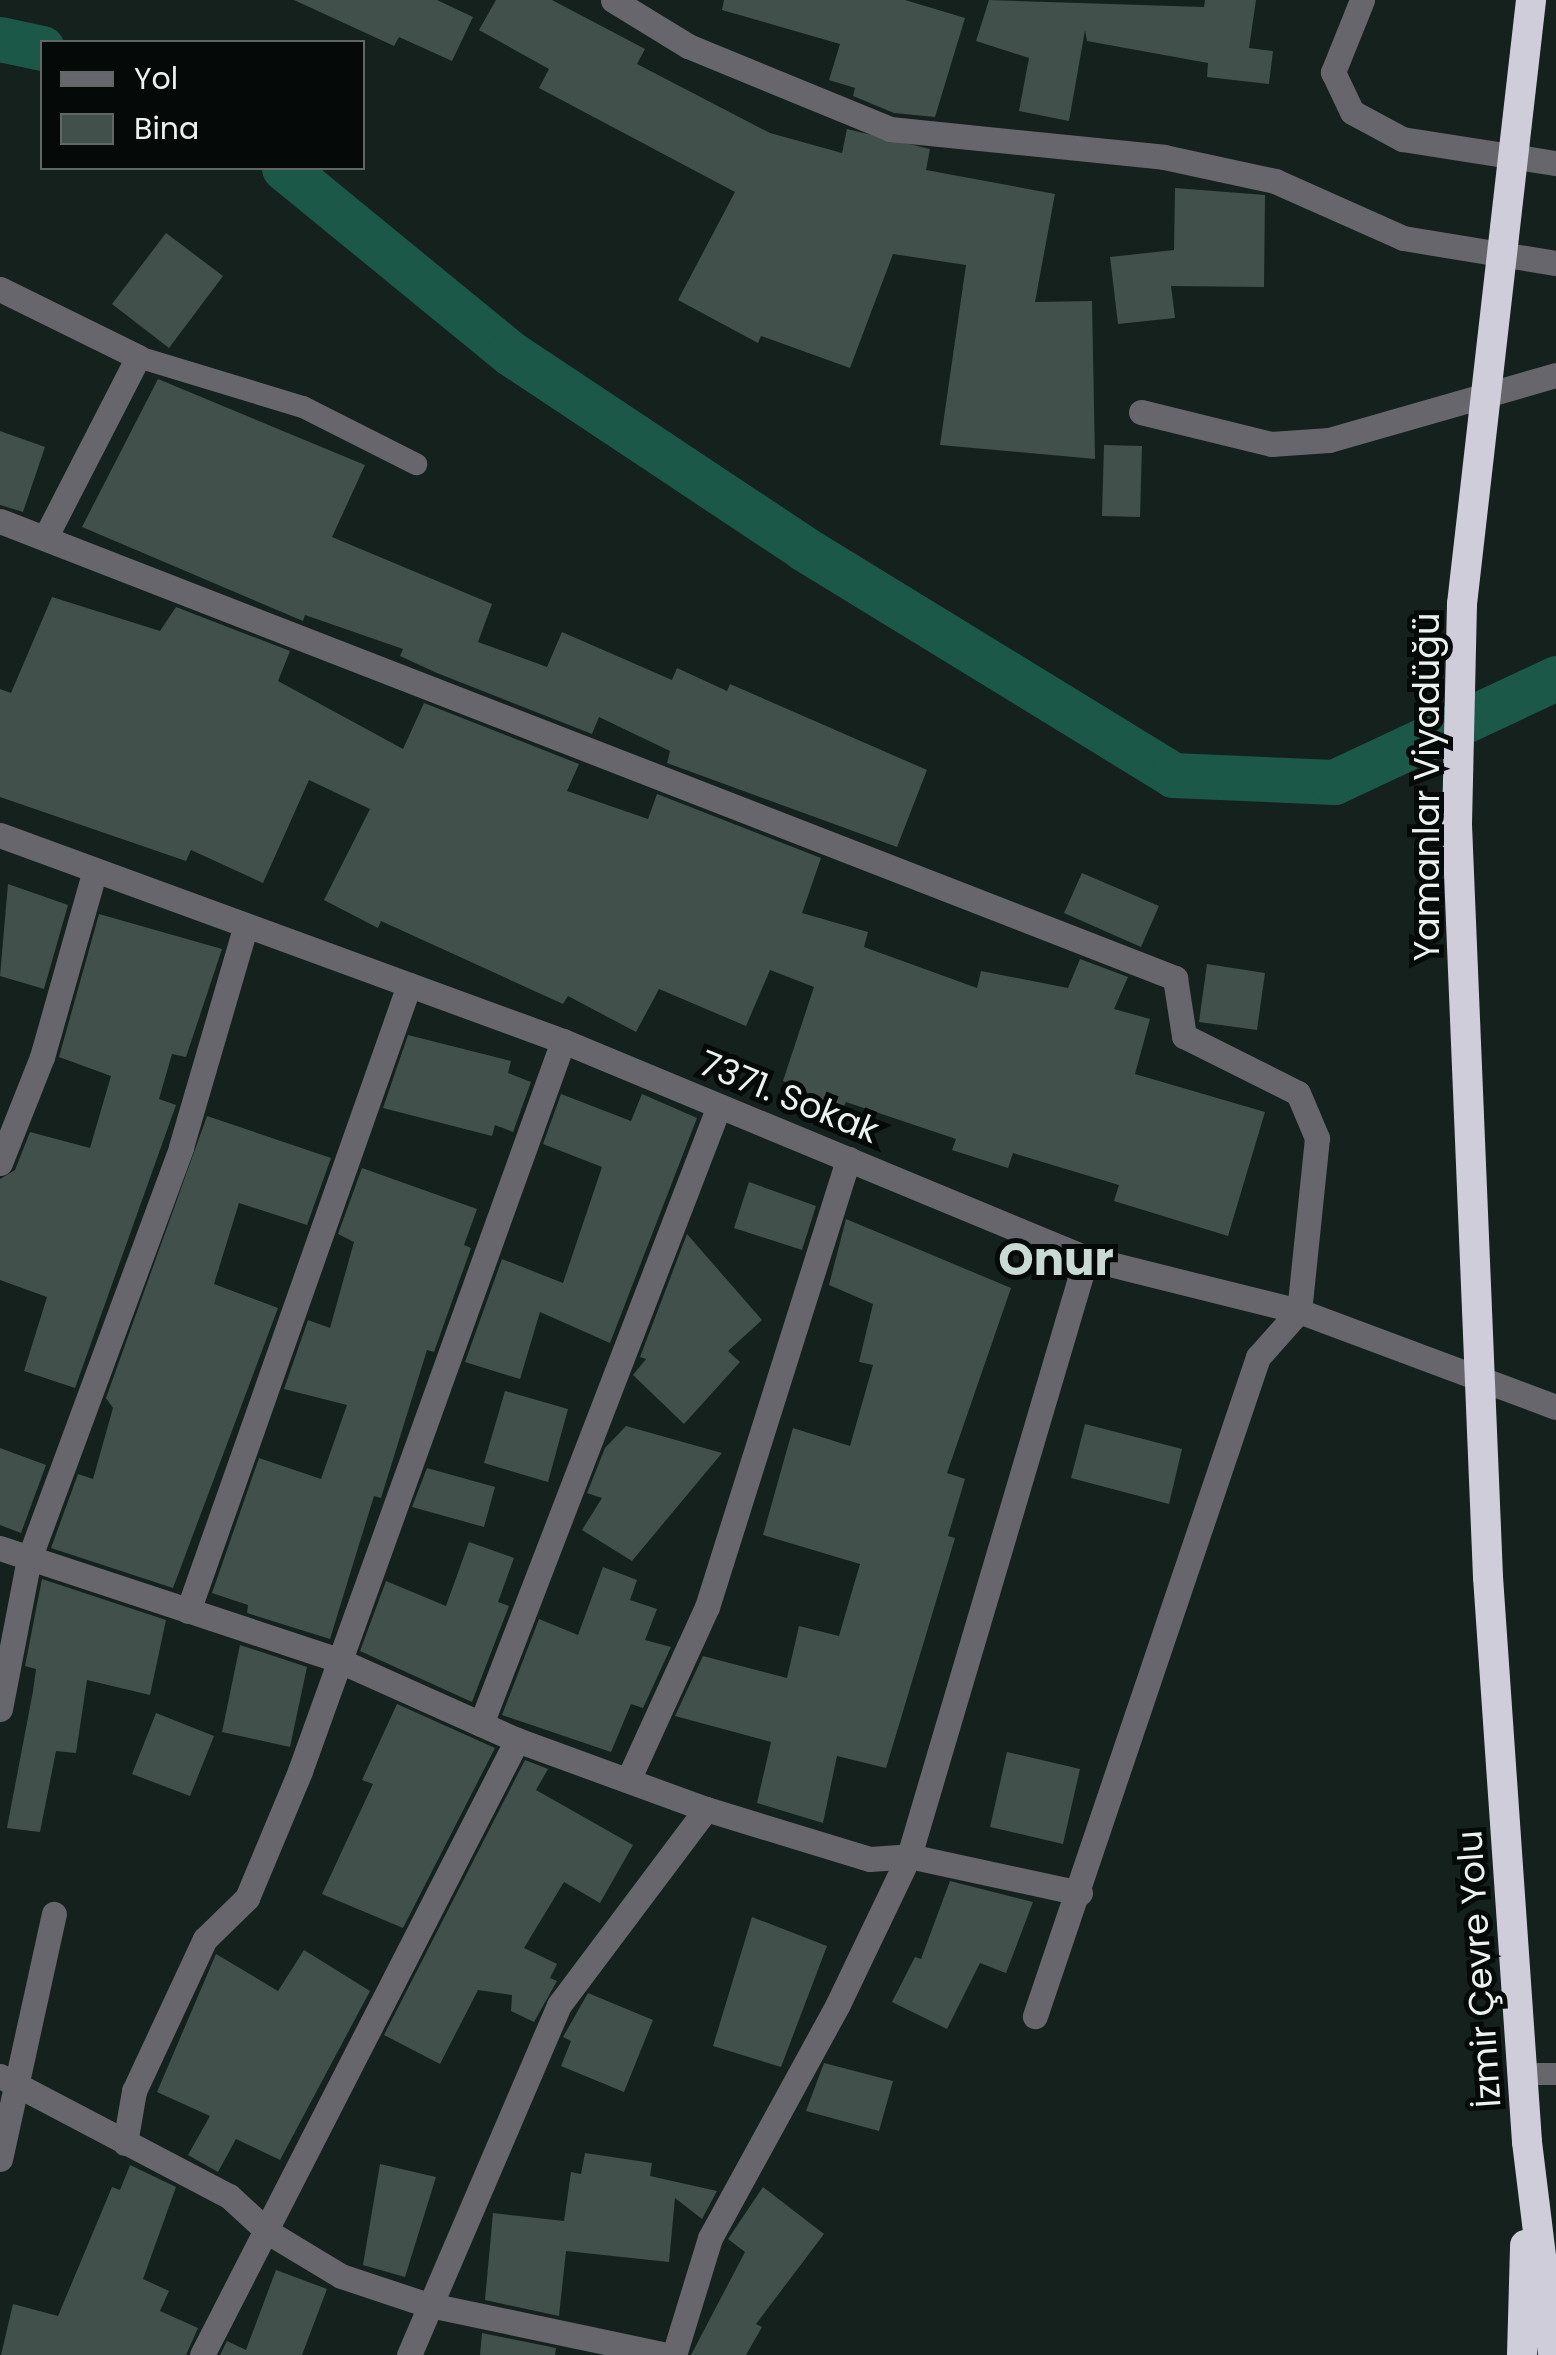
<!DOCTYPE html>
<meta charset="utf-8">
<style>
body{margin:0}
#map{position:relative;width:1556px;height:2355px;overflow:hidden;background:#14211d;font-family:Poppins,sans-serif}
div>[style]{position:absolute}
[style*='--x']{left:calc(var(--x)*1px);top:calc(var(--y)*1px);width:calc(var(--w)*1px);rotate:calc(var(--a)*1deg)}
.canal>*{height:45px;margin:-22.5px;padding:0 22.5px;transform-origin:22.5px;border-radius:22.5px;background:#1b5847}
.building>*{inset:0;background:#42504b}
.service>*{height:22px;margin:-11px;padding:0 11px;transform-origin:11px;border-radius:11px;background:#67666c}
.minor>*{height:25px;margin:-12.5px;padding:0 12.5px;transform-origin:12.5px;border-radius:12.5px;background:#67666c}
.tertiary>*{height:25px;margin:-12.5px;padding:0 12.5px;transform-origin:12.5px;border-radius:12.5px;background:#67666c}
.motorway>*{height:30px;margin:-15px;padding:0 15px;transform-origin:15px;border-radius:15px;background:#d0cddb}
.motorway-bridge>*{height:30px;margin:-15px;padding:0 15px;transform-origin:15px;border-radius:15px;background:#d0cddb}
span{translate:-50% -50%;white-space:nowrap;text-align:center;line-height:1.15;-webkit-text-stroke:10px #050907;paint-order:stroke}
.street-label{font-size:35px;color:#ebf3f0}
.district-label{font-size:45px;color:#c9d9d3;font-weight:700}
.legend{position:absolute;left:40px;top:40px;width:325px;height:130px;box-sizing:border-box;background:#050907;border:2px solid #616764;margin:0;padding:12px 18px;list-style:none;font-size:30px;color:#ebf3f0}
.legend li{display:flex;align-items:center;gap:20px;height:50px}
.legend b{width:50px;border:2px solid #616764}
</style>
<div id="map">
<div class="canal">
<div style="--x:0;--y:39;--w:43;--a:12.1"></div>
<div style="--x:284;--y:168;--w:292;--a:39.3"></div>
<div style="--x:510;--y:353;--w:352;--a:33.6"></div>
<div style="--x:803;--y:548;--w:434;--a:31.5"></div>
<div style="--x:1173;--y:775;--w:161;--a:2.5"></div>
<div style="--x:1334;--y:782;--w:245;--a:-25.1"></div>
</div>
<div class="building">
<div style="clip-path:polygon(294px 0,437px 0,473px 17px,452px 61px,399px 37px,394px 46px)"></div>
<div style="clip-path:polygon(496px 0,552px 0,645px 49px,637px 64px,770px 133px,842px 153px,847px 129px,930px 149px,926px 170px,1055px 194px,1035px 302px,1092px 301px,1095px 459px,940px 445px,966px 265px,893px 254px,850px 368px,761px 336px,758px 343px,678px 300px,735px 192px,539px 88px,549px 69px,479px 30px)"></div>
<div style="clip-path:polygon(724px 0,905px 0,965px 18px,935px 117px,894px 113px,853px 96px,855px 88px,829px 80px,840px 44px,722px 10px)"></div>
<div style="clip-path:polygon(989px 0,1204px 7px,1205px 0,1256px 0,1249px 48px,1273px 51px,1269px 84px,1207px 77px,1208px 63px,1087px 41px,1085px 30px,1069px 121px,1019px 111px,1029px 58px,976px 41px)"></div>
<div style="clip-path:polygon(1175px 188px,1265px 195px,1264px 287px,1171px 286px,1175px 318px,1118px 324px,1110px 257px,1174px 250px)"></div>
<div style="clip-path:polygon(166px 233px,223px 276px,169px 348px,112px 304px)"></div>
<div style="clip-path:polygon(158px 379px,365px 465px,332px 537px,492px 604px,478px 642px,547px 667px,562px 632px,672px 680px,677px 668px,727px 691px,730px 684px,927px 770px,897px 847px,667px 763px,670px 751px,599px 717px,592px 734px,437px 673px,400px 656px,403px 649px,305px 615px,303px 621px,82px 527px)"></div>
<div style="clip-path:polygon(0 431px,45px 447px,23px 512px,0 505px)"></div>
<div style="clip-path:polygon(1104px 445px,1142px 446px,1140px 517px,1102px 516px)"></div>
<div style="clip-path:polygon(52px 597px,160px 631px,176px 607px,290px 651px,278px 681px,403px 749px,424px 703px,579px 764px,567px 791px,648px 819px,657px 794px,821px 858px,802px 913px,868px 932px,864px 947px,977px 988px,981px 971px,1068px 988px,1080px 959px,1128px 977px,1114px 1009px,1150px 1019px,1135px 1074px,1265px 1112px,1228px 1236px,1114px 1201px,1119px 1185px,1013px 1153px,1008px 1168px,952px 1150px,956px 1139px,846px 1102px,842px 1110px,783px 1081px,814px 987px,770px 970px,746px 1026px,659px 989px,636px 1032px,568px 996px,563px 1004px,381px 921px,378px 928px,324px 900px,370px 809px,309px 780px,263px 883px,191px 850px,186px 861px,0 797px,0 689px,11px 693px)"></div>
<div style="clip-path:polygon(1082px 873px,1159px 906px,1141px 947px,1064px 913px)"></div>
<div style="clip-path:polygon(8px 884px,68px 905px,44px 989px,0 976px)"></div>
<div style="clip-path:polygon(99px 914px,222px 949px,186px 1057px,172px 1054px,159px 1099px,176px 1105px,75px 1388px,24px 1371px,47px 1297px,0 1280px,0 1179px,15px 1170px,30px 1132px,90px 1148px,111px 1076px,59px 1057px)"></div>
<div style="clip-path:polygon(1207px 964px,1265px 973px,1257px 1030px,1199px 1022px)"></div>
<div style="clip-path:polygon(408px 1035px,511px 1061px,508px 1073px,531px 1082px,513px 1132px,495px 1125px,492px 1136px,383px 1108px)"></div>
<div style="clip-path:polygon(561px 1094px,631px 1121px,642px 1094px,697px 1118px,610px 1343px,540px 1312px,520px 1379px,465px 1362px,502px 1259px,563px 1283px,602px 1167px,543px 1144px)"></div>
<div style="clip-path:polygon(207px 1116px,331px 1158px,307px 1225px,239px 1203px,214px 1284px,278px 1308px,173px 1588px,51px 1548px,78px 1474px,93px 1479px,113px 1408px,106px 1398px)"></div>
<div style="clip-path:polygon(362px 1168px,477px 1209px,464px 1245px,471px 1248px,434px 1352px,427px 1350px,381px 1498px,374px 1496px,330px 1639px,247px 1613px,248px 1605px,212px 1593px,259px 1458px,321px 1479px,347px 1405px,284px 1389px,308px 1320px,330px 1328px,354px 1242px,338px 1234px)"></div>
<div style="clip-path:polygon(749px 1182px,816px 1206px,802px 1250px,734px 1228px)"></div>
<div style="clip-path:polygon(846px 1219px,1011px 1288px,947px 1473px,965px 1479px,948px 1536px,955px 1538px,886px 1768px,837px 1756px,823px 1823px,757px 1803px,771px 1742px,675px 1716px,703px 1656px,787px 1678px,799px 1626px,839px 1636px,860px 1564px,763px 1535px,793px 1428px,850px 1446px,873px 1365px,859px 1362px,873px 1304px,829px 1285px)"></div>
<div style="clip-path:polygon(687px 1234px,762px 1320px,728px 1351px,740px 1362px,684px 1424px,633px 1375px,646px 1359px,640px 1357px)"></div>
<div style="clip-path:polygon(505px 1391px,568px 1409px,548px 1482px,484px 1463px)"></div>
<div style="clip-path:polygon(1085px 1424px,1182px 1449px,1169px 1504px,1071px 1478px)"></div>
<div style="clip-path:polygon(626px 1426px,722px 1453px,632px 1561px,582px 1530px,602px 1498px,587px 1493px,605px 1448px)"></div>
<div style="clip-path:polygon(0 1448px,46px 1465px,21px 1533px,0 1525px)"></div>
<div style="clip-path:polygon(427px 1468px,495px 1487px,484px 1527px,412px 1507px)"></div>
<div style="clip-path:polygon(469px 1542px,514px 1558px,498px 1602px,509px 1606px,472px 1702px,360px 1651px,386px 1581px,446px 1606px)"></div>
<div style="clip-path:polygon(603px 1567px,637px 1580px,630px 1600px,657px 1609px,645px 1640px,671px 1647px,643px 1708px,631px 1704px,611px 1752px,502px 1715px,539px 1619px,578px 1635px)"></div>
<div style="clip-path:polygon(42px 1579px,166px 1620px,150px 1695px,87px 1680px,76px 1753px,56px 1751px,40px 1832px,7px 1828px,33px 1691px,36px 1669px,25px 1666px)"></div>
<div style="clip-path:polygon(240px 1645px,307px 1667px,290px 1747px,222px 1732px)"></div>
<div style="clip-path:polygon(397px 1704px,495px 1748px,403px 1928px,322px 1894px,373px 1784px,362px 1780px)"></div>
<div style="clip-path:polygon(156px 1713px,214px 1736px,190px 1796px,132px 1774px)"></div>
<div style="clip-path:polygon(1007px 1752px,1080px 1769px,1063px 1844px,990px 1827px)"></div>
<div style="clip-path:polygon(525px 1760px,548px 1769px,536px 1790px,633px 1845px,600px 1903px,564px 1882px,524px 1948px,557px 1964px,550px 1978px,557px 1981px,534px 2022px,511px 2011px,512px 1995px,478px 1990px,440px 2064px,384px 2035px)"></div>
<div style="clip-path:polygon(950px 1881px,1033px 1902px,1006px 1973px,980px 1963px,947px 2029px,892px 2002px,915px 1957px,921px 1959px)"></div>
<div style="clip-path:polygon(752px 1917px,827px 1946px,781px 2067px,713px 2046px)"></div>
<div style="clip-path:polygon(304px 1950px,370px 1991px,280px 2160px,236px 2139px,218px 2172px,188px 2155px,210px 2116px,157px 2092px,216px 1954px,278px 1991px)"></div>
<div style="clip-path:polygon(588px 1993px,653px 2020px,624px 2092px,561px 2066px,571px 2041px,563px 2037px)"></div>
<div style="clip-path:polygon(824px 2063px,893px 2081px,879px 2131px,806px 2111px)"></div>
<div style="clip-path:polygon(585px 2153px,652px 2163px,650px 2176px,717px 2191px,702px 2219px,675px 2198px,669px 2262px,566px 2251px,559px 2316px,485px 2300px,493px 2213px,564px 2221px,571px 2172px,581px 2174px)"></div>
<div style="clip-path:polygon(380px 2164px,436px 2177px,405px 2277px,363px 2265px)"></div>
<div style="clip-path:polygon(130px 2165px,176px 2187px,143px 2279px,169px 2291px,160px 2311px,198px 2328px,186px 2355px,1px 2355px,13px 2304px,58px 2316px,112px 2187px,120px 2190px)"></div>
<div style="clip-path:polygon(763px 2187px,824px 2234px,756px 2324px,762px 2327px,746px 2355px,691px 2355px,745px 2252px,728px 2239px)"></div>
<div style="clip-path:polygon(276px 2270px,327px 2289px,302px 2355px,220px 2355px,227px 2341px,246px 2350px)"></div>
<div style="clip-path:polygon(482px 2333px,556px 2348px,555px 2355px,480px 2355px)"></div>
</div>
<div class="service">
<div style="--x:138;--y:357;--w:172;--a:16.9"></div>
<div style="--x:303;--y:407;--w:127;--a:26.8"></div>
<div style="--x:1526;--y:2074;--w:30;--a:0"></div>
</div>
<div class="minor">
<div style="--x:613;--y:0;--w:88;--a:31.5"></div>
<div style="--x:688;--y:46;--w:218;--a:22.3"></div>
<div style="--x:890;--y:129;--w:275;--a:5.8"></div>
<div style="--x:1164;--y:157;--w:114;--a:12.2"></div>
<div style="--x:1275;--y:181;--w:140;--a:24"></div>
<div style="--x:1403;--y:238;--w:155;--a:9.3"></div>
<div style="--x:0;--y:289;--w:154;--a:26.2"></div>
<div style="--x:138;--y:357;--w:203;--a:117.2"></div>
<div style="--x:1141;--y:412;--w:134;--a:13.8"></div>
<div style="--x:1271;--y:444;--w:58;--a:-3.9"></div>
<div style="--x:1329;--y:440;--w:236;--a:-16"></div>
<div style="--x:0;--y:521;--w:1261;--a:21.25"></div>
<div style="--x:1175;--y:978;--w:59;--a:81.2"></div>
<div style="--x:1184;--y:1036;--w:127;--a:26.6"></div>
<div style="--x:1298;--y:1093;--w:49;--a:67.1"></div>
<div style="--x:1317;--y:1138;--w:174;--a:95.9"></div>
<div style="--x:1299;--y:1311;--w:62;--a:131.7"></div>
<div style="--x:1258;--y:1357;--w:696;--a:108.7"></div>
<div style="--x:0;--y:1163;--w:114;--a:-68.4"></div>
<div style="--x:42;--y:1057;--w:194;--a:-74.2"></div>
<div style="--x:0;--y:1548;--w:356;--a:18.3"></div>
<div style="--x:338;--y:1660;--w:196;--a:24.1"></div>
<div style="--x:517;--y:1740;--w:201;--a:20.1"></div>
<div style="--x:706;--y:1809;--w:171;--a:17"></div>
<div style="--x:870;--y:1859;--w:39;--a:-4"></div>
<div style="--x:909;--y:1856;--w:175;--a:12.2"></div>
<div style="--x:188;--y:1611;--w:664;--a:-70.56"></div>
<div style="--x:0;--y:1709;--w:153;--a:-79.1"></div>
<div style="--x:29;--y:1559;--w:439;--a:-69.7"></div>
<div style="--x:181;--y:1147;--w:231;--a:-73.7"></div>
<div style="--x:481;--y:1724;--w:662;--a:-68.94"></div>
<div style="--x:629;--y:1778;--w:188;--a:-65.5"></div>
<div style="--x:707;--y:1607;--w:470;--a:-72.5"></div>
<div style="--x:0;--y:2076;--w:259;--a:27.7"></div>
<div style="--x:229;--y:2196;--w:53;--a:42.7"></div>
<div style="--x:268;--y:2232;--w:85;--a:31.1"></div>
<div style="--x:341;--y:2276;--w:89;--a:18.4"></div>
<div style="--x:425;--y:2304;--w:247;--a:11.9"></div>
<div style="--x:125;--y:2143;--w:53;--a:-80.2"></div>
<div style="--x:134;--y:2091;--w:168;--a:-65"></div>
<div style="--x:205;--y:1939;--w:59;--a:-44.3"></div>
<div style="--x:247;--y:1898;--w:138;--a:-67.3"></div>
<div style="--x:300;--y:1771;--w:776;--a:-70.19"></div>
<div style="--x:0;--y:2159;--w:251;--a:-77.6"></div>
<div style="--x:202;--y:2355;--w:691;--a:-62.88"></div>
<div style="--x:409;--y:2355;--w:381;--a:-66.8"></div>
<div style="--x:559;--y:2005;--w:245;--a:-53.1"></div>
<div style="--x:674;--y:2355;--w:122;--a:-72.9"></div>
<div style="--x:710;--y:2238;--w:267;--a:-61.3"></div>
<div style="--x:838;--y:2004;--w:164;--a:-64.4"></div>
<div style="--x:909;--y:1856;--w:624;--a:-73.51"></div>
</div>
<div class="tertiary">
<div style="--x:1362;--y:0;--w:78;--a:111.9"></div>
<div style="--x:1333;--y:72;--w:44;--a:64.6"></div>
<div style="--x:1352;--y:112;--w:57;--a:28.4"></div>
<div style="--x:1402;--y:139;--w:156;--a:8.9"></div>
<div style="--x:0;--y:835;--w:600;--a:20.1"></div>
<div style="--x:563;--y:1041;--w:566;--a:22.53"></div>
<div style="--x:1086;--y:1258;--w:219;--a:14"></div>
<div style="--x:1299;--y:1311;--w:274;--a:20.5"></div>
</div>
<div class="motorway">
<div style="--x:1488;--y:1577;--w:566;--a:86.05"></div>
<div style="--x:1527;--y:2142;--w:215;--a:83"></div>
<div style="--x:1522;--y:2355;--w:110;--a:-88.4"></div>
</div>
<div class="motorway-bridge">
<div style="--x:1488;--y:1577;--w:754;--a:-92.36"></div>
<div style="--x:1457;--y:824;--w:220;--a:-88.7"></div>
<div style="--x:1462;--y:604;--w:608;--a:-83.48"></div>
</div>
<div class="street-label">
<span style="left:1427px;top:787px;rotate:-90deg">Yamanlar Viyadüğü</span>
<span style="left:789px;top:1097px;rotate:22deg">7371. Sokak</span>
<span style="left:1479px;top:1969px;rotate:-94deg">İzmir Çevre Yolu</span>
</div>
<div class="district-label">
<span style="left:1056px;top:1260px">Onur</span>
</div>
<ul class="legend">
<li><b style="height:12px;background:#67666c"></b>Yol</li>
<li><b style="height:28px;background:#42504b"></b>Bina</li>
</ul>
</div>
